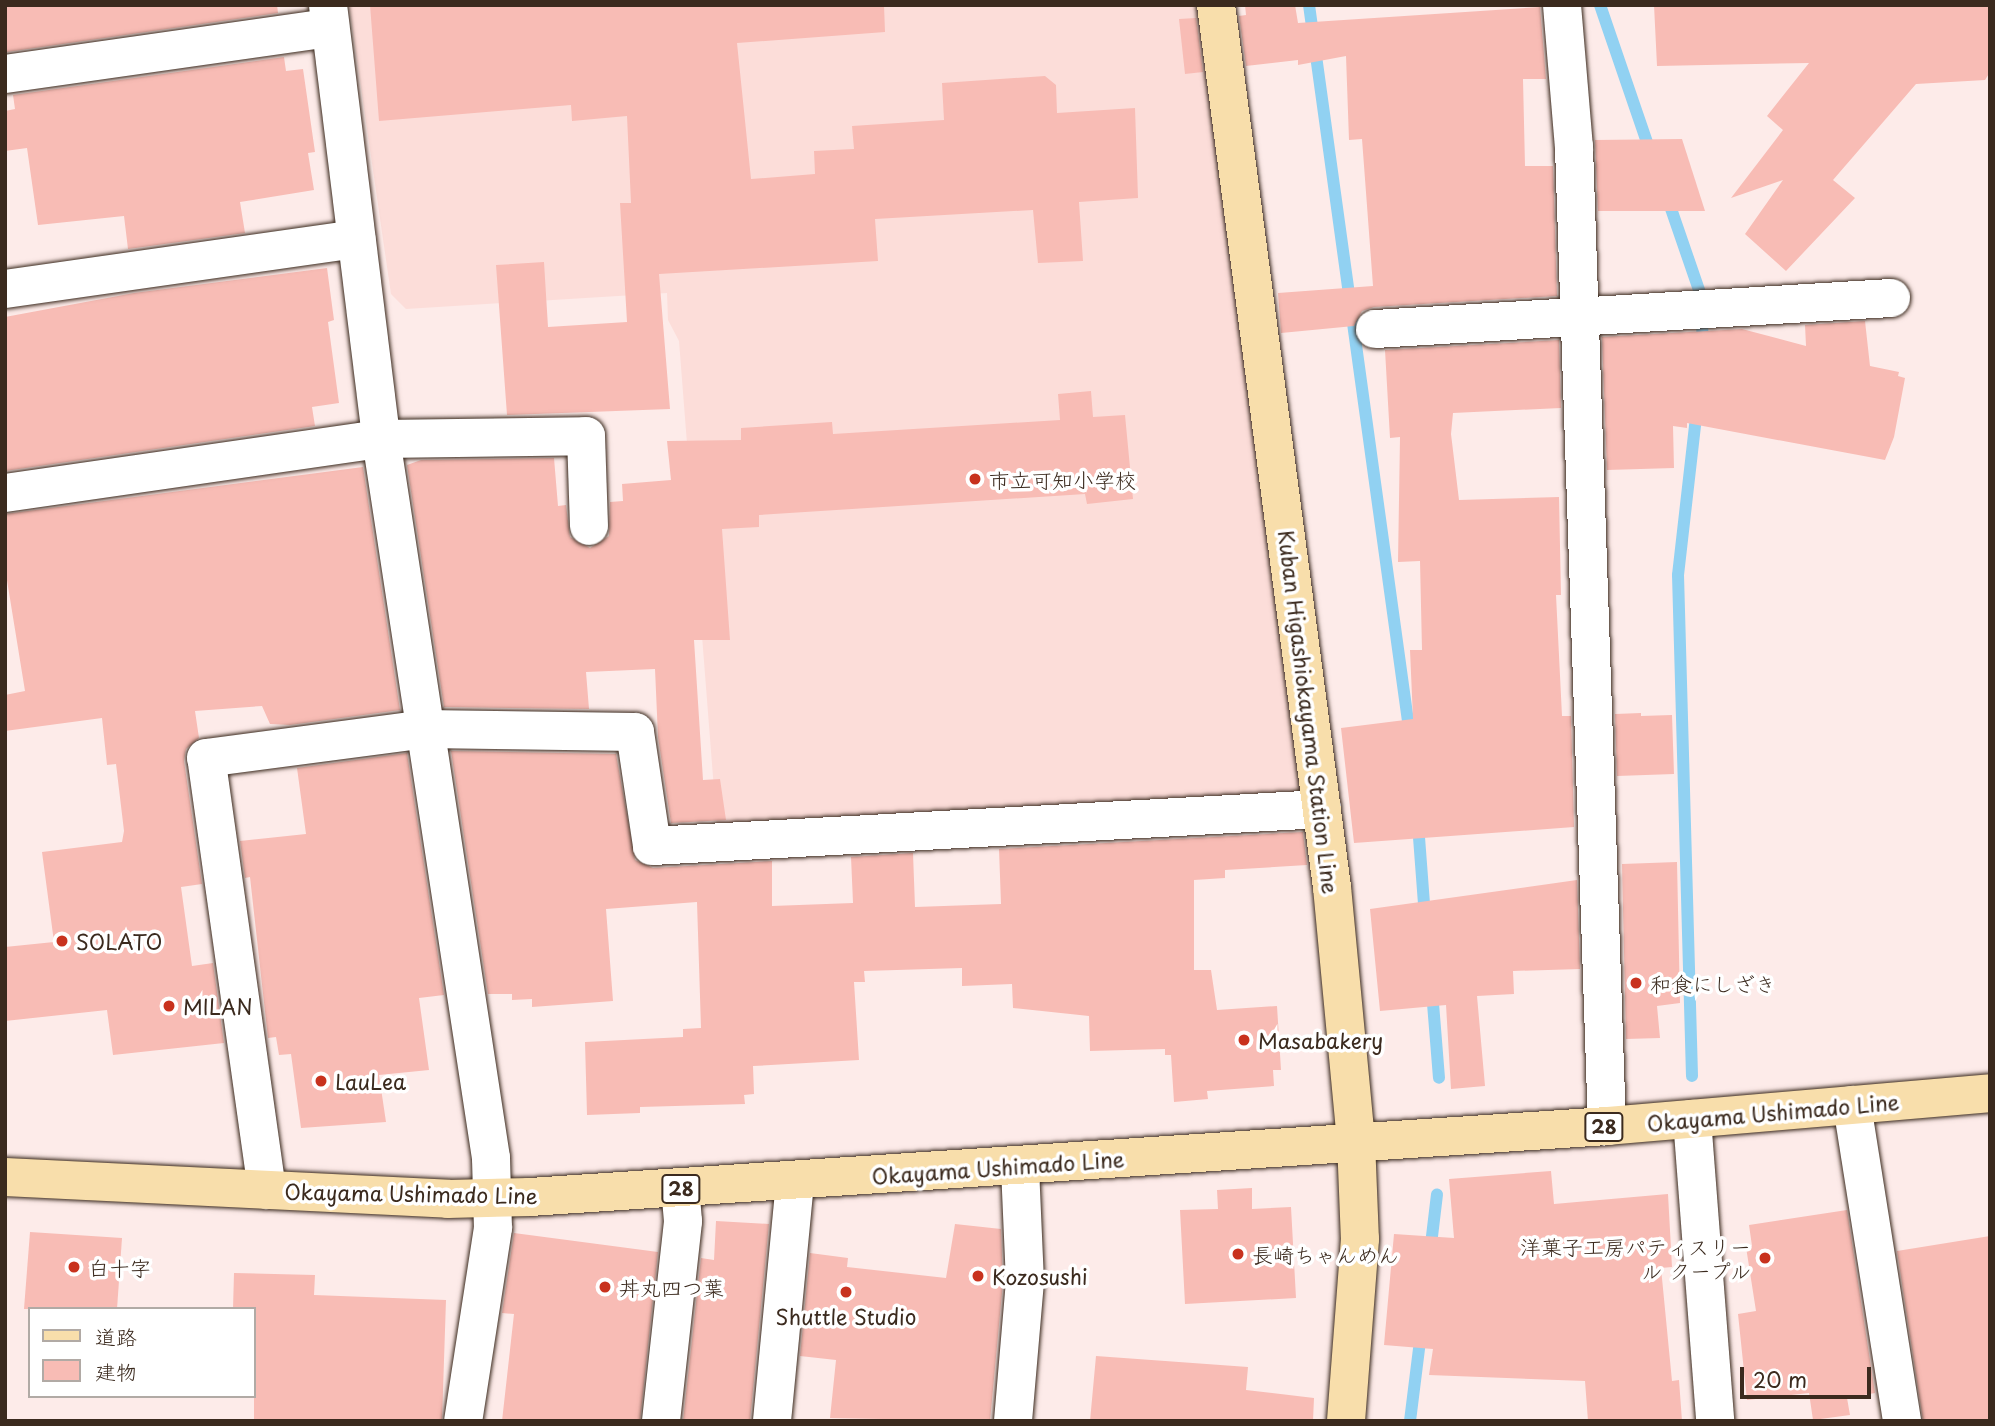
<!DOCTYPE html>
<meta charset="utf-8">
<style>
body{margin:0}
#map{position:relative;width:1995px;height:1426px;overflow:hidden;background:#fdebe9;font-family:"Playpen Sans","Klee One",sans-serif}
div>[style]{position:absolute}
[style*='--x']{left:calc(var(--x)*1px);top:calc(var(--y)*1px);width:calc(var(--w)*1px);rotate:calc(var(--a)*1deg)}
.built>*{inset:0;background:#fcddd9}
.stream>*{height:12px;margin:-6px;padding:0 6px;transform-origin:6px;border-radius:6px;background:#91d1f2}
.building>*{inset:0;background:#f8bcb5}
.roads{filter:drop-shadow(0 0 2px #3b2a1e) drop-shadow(0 0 2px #3b2a1e)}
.minor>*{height:38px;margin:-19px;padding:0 19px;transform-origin:19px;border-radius:19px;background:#fff}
.major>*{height:38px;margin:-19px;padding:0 19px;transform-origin:19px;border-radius:19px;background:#f8deab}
.dots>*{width:19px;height:19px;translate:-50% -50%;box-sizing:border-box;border:4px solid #fff;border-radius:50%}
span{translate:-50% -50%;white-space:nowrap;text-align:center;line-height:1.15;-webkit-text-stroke:7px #fff;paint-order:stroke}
.shield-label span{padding:2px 5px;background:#fff;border:2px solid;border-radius:5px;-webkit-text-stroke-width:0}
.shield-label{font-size:19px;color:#3b2a1e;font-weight:700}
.poi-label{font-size:21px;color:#3b2a1e}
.left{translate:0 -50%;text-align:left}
.right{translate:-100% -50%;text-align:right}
.street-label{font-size:21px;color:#3b2a1e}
.frame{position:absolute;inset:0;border:7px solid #3b2a1e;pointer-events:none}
.legend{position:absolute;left:28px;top:1307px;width:228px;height:91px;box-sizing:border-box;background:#fff;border:2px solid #b1aaa5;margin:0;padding:9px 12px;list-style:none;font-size:21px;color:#3b2a1e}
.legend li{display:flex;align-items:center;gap:14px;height:35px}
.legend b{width:35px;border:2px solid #b1aaa5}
.scale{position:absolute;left:1740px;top:1367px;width:131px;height:32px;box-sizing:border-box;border:4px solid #3b2a1e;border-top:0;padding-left:9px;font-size:21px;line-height:24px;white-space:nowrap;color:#3b2a1e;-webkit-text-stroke:5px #fff;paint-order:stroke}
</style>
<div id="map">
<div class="built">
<div style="clip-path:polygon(349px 5px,1197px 5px,1304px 795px,717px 828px,679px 341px,668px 320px,667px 293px,406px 309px,391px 294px)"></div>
</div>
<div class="stream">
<div style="--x:1309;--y:5;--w:738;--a:82.13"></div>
<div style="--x:1600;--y:5;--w:157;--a:71.1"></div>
<div style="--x:1667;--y:197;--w:105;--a:71"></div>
<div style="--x:1701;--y:296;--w:52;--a:87.8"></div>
<div style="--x:1418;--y:824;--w:94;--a:85.7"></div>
<div style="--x:1432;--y:991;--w:87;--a:85.4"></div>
<div style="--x:1692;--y:1076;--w:501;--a:-91.6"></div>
<div style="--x:1678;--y:575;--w:168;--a:-83.5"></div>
<div style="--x:1430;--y:1253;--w:59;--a:-83.2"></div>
<div style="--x:1410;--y:1421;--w:89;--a:-82.9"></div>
</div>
<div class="building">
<div style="clip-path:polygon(5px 5px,277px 5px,278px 13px,7px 52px)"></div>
<div style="clip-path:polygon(370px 5px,884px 5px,885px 32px,737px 43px,751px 179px,815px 174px,814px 151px,854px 149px,852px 126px,944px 120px,942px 83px,1045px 76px,1056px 85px,1057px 113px,1135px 108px,1138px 198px,1079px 202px,1083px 261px,1038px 263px,1033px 210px,875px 219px,878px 261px,659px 274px,670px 409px,507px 415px,496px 265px,544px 262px,548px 327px,627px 322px,620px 203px,631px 203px,627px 116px,572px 121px,571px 105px,379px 121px)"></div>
<div style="clip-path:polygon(1245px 5px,1295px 5px,1298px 23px,1540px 7px,1546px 79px,1523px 79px,1525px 166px,1553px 166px,1557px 296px,1374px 307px,1362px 311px,1354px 326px,1281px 333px,1278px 293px,1373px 286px,1362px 139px,1349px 140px,1346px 56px,1298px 65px,1298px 60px,1246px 66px,1239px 16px,1246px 15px)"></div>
<div style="clip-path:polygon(1654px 5px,1990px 5px,1990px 72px,1985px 80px,1916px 84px,1833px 180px,1855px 198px,1786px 271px,1745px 234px,1783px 180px,1731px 198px,1783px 130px,1767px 116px,1809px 63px,1657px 66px)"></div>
<div style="clip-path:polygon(1196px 18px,1203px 72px,1185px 74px,1179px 19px)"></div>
<div style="clip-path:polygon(284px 57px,286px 71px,303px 69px,315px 152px,308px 153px,314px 190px,240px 202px,245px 233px,128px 249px,124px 216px,38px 225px,27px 148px,5px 151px,5px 111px,15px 109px,13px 95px)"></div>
<div style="clip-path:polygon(1682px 139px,1705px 211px,1598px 211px,1595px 140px)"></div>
<div style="clip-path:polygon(327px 268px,334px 320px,328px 322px,339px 403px,312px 407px,315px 426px,5px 471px,5px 317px,134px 293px)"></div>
<div style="clip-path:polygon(1865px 321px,1870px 366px,1899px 372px,1898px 376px,1905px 378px,1894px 437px,1885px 460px,1687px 423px,1687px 428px,1673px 426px,1674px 468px,1607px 470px,1602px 337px,1742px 329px,1806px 346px,1805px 325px)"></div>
<div style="clip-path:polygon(1559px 340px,1561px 408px,1453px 413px,1451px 434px,1459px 500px,1559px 497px,1561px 595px,1556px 595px,1562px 716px,1571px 716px,1574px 827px,1354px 843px,1341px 728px,1413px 719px,1410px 650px,1422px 650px,1420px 561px,1398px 562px,1400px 437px,1390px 438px,1385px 350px)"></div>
<div style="clip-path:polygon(1091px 391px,1093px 417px,1125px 415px,1133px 499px,1087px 504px,1085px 494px,759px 515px,759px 527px,722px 529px,730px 640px,694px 640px,703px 780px,720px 779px,726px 820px,671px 823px,658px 737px,655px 669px,586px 672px,589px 709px,444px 707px,407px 465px,421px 460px,554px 458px,558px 506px,566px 505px,570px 537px,590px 548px,609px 536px,610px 502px,623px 501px,622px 484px,671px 480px,667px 441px,741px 440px,741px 428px,832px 422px,833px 434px,1060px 420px,1058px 394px)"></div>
<div style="clip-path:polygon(363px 467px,400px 710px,290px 725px,270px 724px,262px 706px,195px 711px,199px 738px,186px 749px,184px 761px,202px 884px,181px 887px,192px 966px,213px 963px,224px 1043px,113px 1055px,107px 1010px,5px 1021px,5px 947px,54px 942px,42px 852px,122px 842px,124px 831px,116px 764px,107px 765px,102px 718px,5px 731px,5px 695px,25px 691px,5px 568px,5px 514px)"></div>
<div style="clip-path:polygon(1641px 713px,1641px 716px,1672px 715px,1674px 774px,1617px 776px,1615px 714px)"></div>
<div style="clip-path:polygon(451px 751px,616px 754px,635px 860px,653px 868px,772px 861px,772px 906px,853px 903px,851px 857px,913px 853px,915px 907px,1001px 904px,999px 849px,1303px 832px,1307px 865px,1225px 870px,1225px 878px,1194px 880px,1194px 970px,1211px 970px,1217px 1010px,1277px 1006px,1281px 1070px,1273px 1070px,1274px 1086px,1207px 1091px,1208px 1099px,1174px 1102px,1171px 1055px,1165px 1055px,1165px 1049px,1090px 1051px,1089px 1016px,1013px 1008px,1012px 984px,962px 986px,962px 968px,864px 971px,865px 982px,854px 982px,859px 1060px,753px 1066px,754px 1094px,744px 1095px,745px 1104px,640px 1107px,640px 1113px,587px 1115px,585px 1042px,683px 1037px,683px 1029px,701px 1028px,697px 902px,606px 909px,613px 1001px,532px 1007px,532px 999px,512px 1000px,512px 994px,488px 994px)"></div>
<div style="clip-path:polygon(407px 753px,444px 995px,419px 998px,429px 1070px,379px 1075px,386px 1122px,301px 1128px,291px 1054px,279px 1055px,276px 1037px,268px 1038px,250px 877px,245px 878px,240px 841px,306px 834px,297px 768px)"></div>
<div style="clip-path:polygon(1677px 862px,1680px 1003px,1657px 1006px,1660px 1038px,1626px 1039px,1622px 864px)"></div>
<div style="clip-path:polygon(1577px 880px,1580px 969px,1513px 971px,1514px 994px,1477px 996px,1485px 1086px,1451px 1089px,1446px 1005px,1380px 1011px,1370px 909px)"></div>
<div style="clip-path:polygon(1551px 1171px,1554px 1204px,1668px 1194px,1672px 1267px,1661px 1268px,1672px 1381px,1679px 1380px,1682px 1421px,1588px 1421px,1585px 1381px,1429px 1375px,1433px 1349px,1384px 1345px,1394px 1234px,1454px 1238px,1449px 1179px)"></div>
<div style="clip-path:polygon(1252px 1188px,1252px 1209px,1291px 1207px,1296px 1298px,1185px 1304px,1180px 1210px,1218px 1209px,1217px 1190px)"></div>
<div style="clip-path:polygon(1847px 1210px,1875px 1393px,1847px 1398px,1850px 1415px,1813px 1420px,1809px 1393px,1747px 1400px,1738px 1314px,1756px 1311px,1746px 1247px,1752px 1246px,1749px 1225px)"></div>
<div style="clip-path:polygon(716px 1221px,769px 1224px,750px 1421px,683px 1421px,701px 1258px,714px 1260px)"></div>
<div style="clip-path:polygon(955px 1224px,1001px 1229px,1003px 1282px,990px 1421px,830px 1418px,836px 1360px,800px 1356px,810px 1253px,848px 1258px,847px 1267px,946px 1278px)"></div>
<div style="clip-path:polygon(30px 1232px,122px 1238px,117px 1309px,24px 1309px)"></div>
<div style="clip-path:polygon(514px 1233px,658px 1252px,640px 1421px,502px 1421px,514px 1314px,502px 1313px)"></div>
<div style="clip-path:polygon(1990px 1236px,1990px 1421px,1923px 1421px,1897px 1251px)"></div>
<div style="clip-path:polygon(234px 1273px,315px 1275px,314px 1295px,446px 1300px,442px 1421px,254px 1421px,254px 1309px,233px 1309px)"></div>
<div style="clip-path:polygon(1096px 1356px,1248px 1367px,1246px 1390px,1314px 1398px,1313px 1421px,1090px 1421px)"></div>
</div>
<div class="roads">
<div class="minor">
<div style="--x:328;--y:5;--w:437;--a:83"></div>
<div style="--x:381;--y:439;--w:727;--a:81.3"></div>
<div style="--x:491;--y:1158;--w:70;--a:88.4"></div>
<div style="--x:493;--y:1228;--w:195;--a:98.8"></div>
<div style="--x:1562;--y:5;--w:143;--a:85.2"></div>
<div style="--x:1574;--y:147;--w:980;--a:88.07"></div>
<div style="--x:5;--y:74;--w:328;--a:-8.1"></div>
<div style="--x:5;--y:289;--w:355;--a:-8.1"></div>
<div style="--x:1375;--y:329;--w:517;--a:-3.44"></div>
<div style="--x:5;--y:493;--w:380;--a:-8.2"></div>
<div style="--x:381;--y:439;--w:205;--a:-0.8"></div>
<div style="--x:586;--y:436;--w:90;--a:88.1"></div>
<div style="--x:1852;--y:1105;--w:320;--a:81"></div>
<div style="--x:1692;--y:1119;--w:303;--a:85.6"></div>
<div style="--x:267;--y:1190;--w:436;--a:-98"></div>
<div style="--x:206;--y:758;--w:221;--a:-7.5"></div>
<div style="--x:425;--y:729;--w:210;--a:0.8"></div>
<div style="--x:635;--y:732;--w:115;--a:81.5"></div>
<div style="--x:652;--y:846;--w:671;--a:-3.16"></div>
<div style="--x:661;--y:1421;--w:201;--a:-83.7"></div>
<div style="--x:683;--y:1221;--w:32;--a:-95"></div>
<div style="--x:772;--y:1421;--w:240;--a:-84.5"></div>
<div style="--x:1013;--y:1421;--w:140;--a:-85.1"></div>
<div style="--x:1025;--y:1282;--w:116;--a:-92.5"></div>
</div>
<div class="major">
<div style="--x:1216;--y:5;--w:890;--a:82.51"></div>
<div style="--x:1332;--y:887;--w:255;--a:84.6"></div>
<div style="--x:1356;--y:1141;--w:98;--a:87.7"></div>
<div style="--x:1360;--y:1239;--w:183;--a:94.4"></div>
<div style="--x:5;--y:1177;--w:444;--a:2.8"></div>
<div style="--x:448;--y:1199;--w:82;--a:-1.4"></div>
<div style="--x:530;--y:1197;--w:1079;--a:-3.77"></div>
<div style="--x:1607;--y:1126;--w:384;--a:-4.9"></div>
</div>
</div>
<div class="dots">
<div style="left:975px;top:479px;background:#c8321e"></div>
<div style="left:62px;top:941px;background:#c8321e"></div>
<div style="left:1636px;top:983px;background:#c8321e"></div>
<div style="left:169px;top:1006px;background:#c8321e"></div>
<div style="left:1244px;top:1040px;background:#c8321e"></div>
<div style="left:321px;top:1081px;background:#c8321e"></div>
<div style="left:1238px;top:1254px;background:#c8321e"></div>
<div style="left:1765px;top:1258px;background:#c8321e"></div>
<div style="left:74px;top:1267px;background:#c8321e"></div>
<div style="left:978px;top:1276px;background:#c8321e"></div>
<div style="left:605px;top:1287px;background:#c8321e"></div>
<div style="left:846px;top:1292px;background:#c8321e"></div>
</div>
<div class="shield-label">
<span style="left:1604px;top:1127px">28</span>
<span style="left:681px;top:1189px">28</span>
</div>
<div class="poi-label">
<span class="left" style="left:989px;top:479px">市立可知小学校</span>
<span class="left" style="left:76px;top:941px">SOLATO</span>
<span class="left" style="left:1650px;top:983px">和食にしざき</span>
<span class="left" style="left:183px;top:1006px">MILAN</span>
<span class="left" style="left:1258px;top:1040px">Masabakery</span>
<span class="left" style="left:335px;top:1081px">LauLea</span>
<span class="right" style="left:1751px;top:1258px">洋菓子工房パティスリー<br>ル クープル</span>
<span class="left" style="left:1252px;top:1254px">長崎ちゃんめん</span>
<span class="left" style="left:88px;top:1267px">白十字</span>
<span class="left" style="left:992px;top:1276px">Kozosushi</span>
<span class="left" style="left:619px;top:1287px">丼丸四つ葉</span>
<span style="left:846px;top:1316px">Shuttle Studio</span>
</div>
<div class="street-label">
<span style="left:1309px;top:712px;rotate:83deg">Kuban Higashiokayama Station Line</span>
<span style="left:1773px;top:1112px;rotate:-5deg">Okayama Ushimado Line</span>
<span style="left:998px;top:1167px;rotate:-4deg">Okayama Ushimado Line</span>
<span style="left:411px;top:1193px;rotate:1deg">Okayama Ushimado Line</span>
</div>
<div class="frame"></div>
<ul class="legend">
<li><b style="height:9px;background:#f8deab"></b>道路</li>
<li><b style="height:19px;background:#f8bcb5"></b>建物</li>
</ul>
<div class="scale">20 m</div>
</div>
